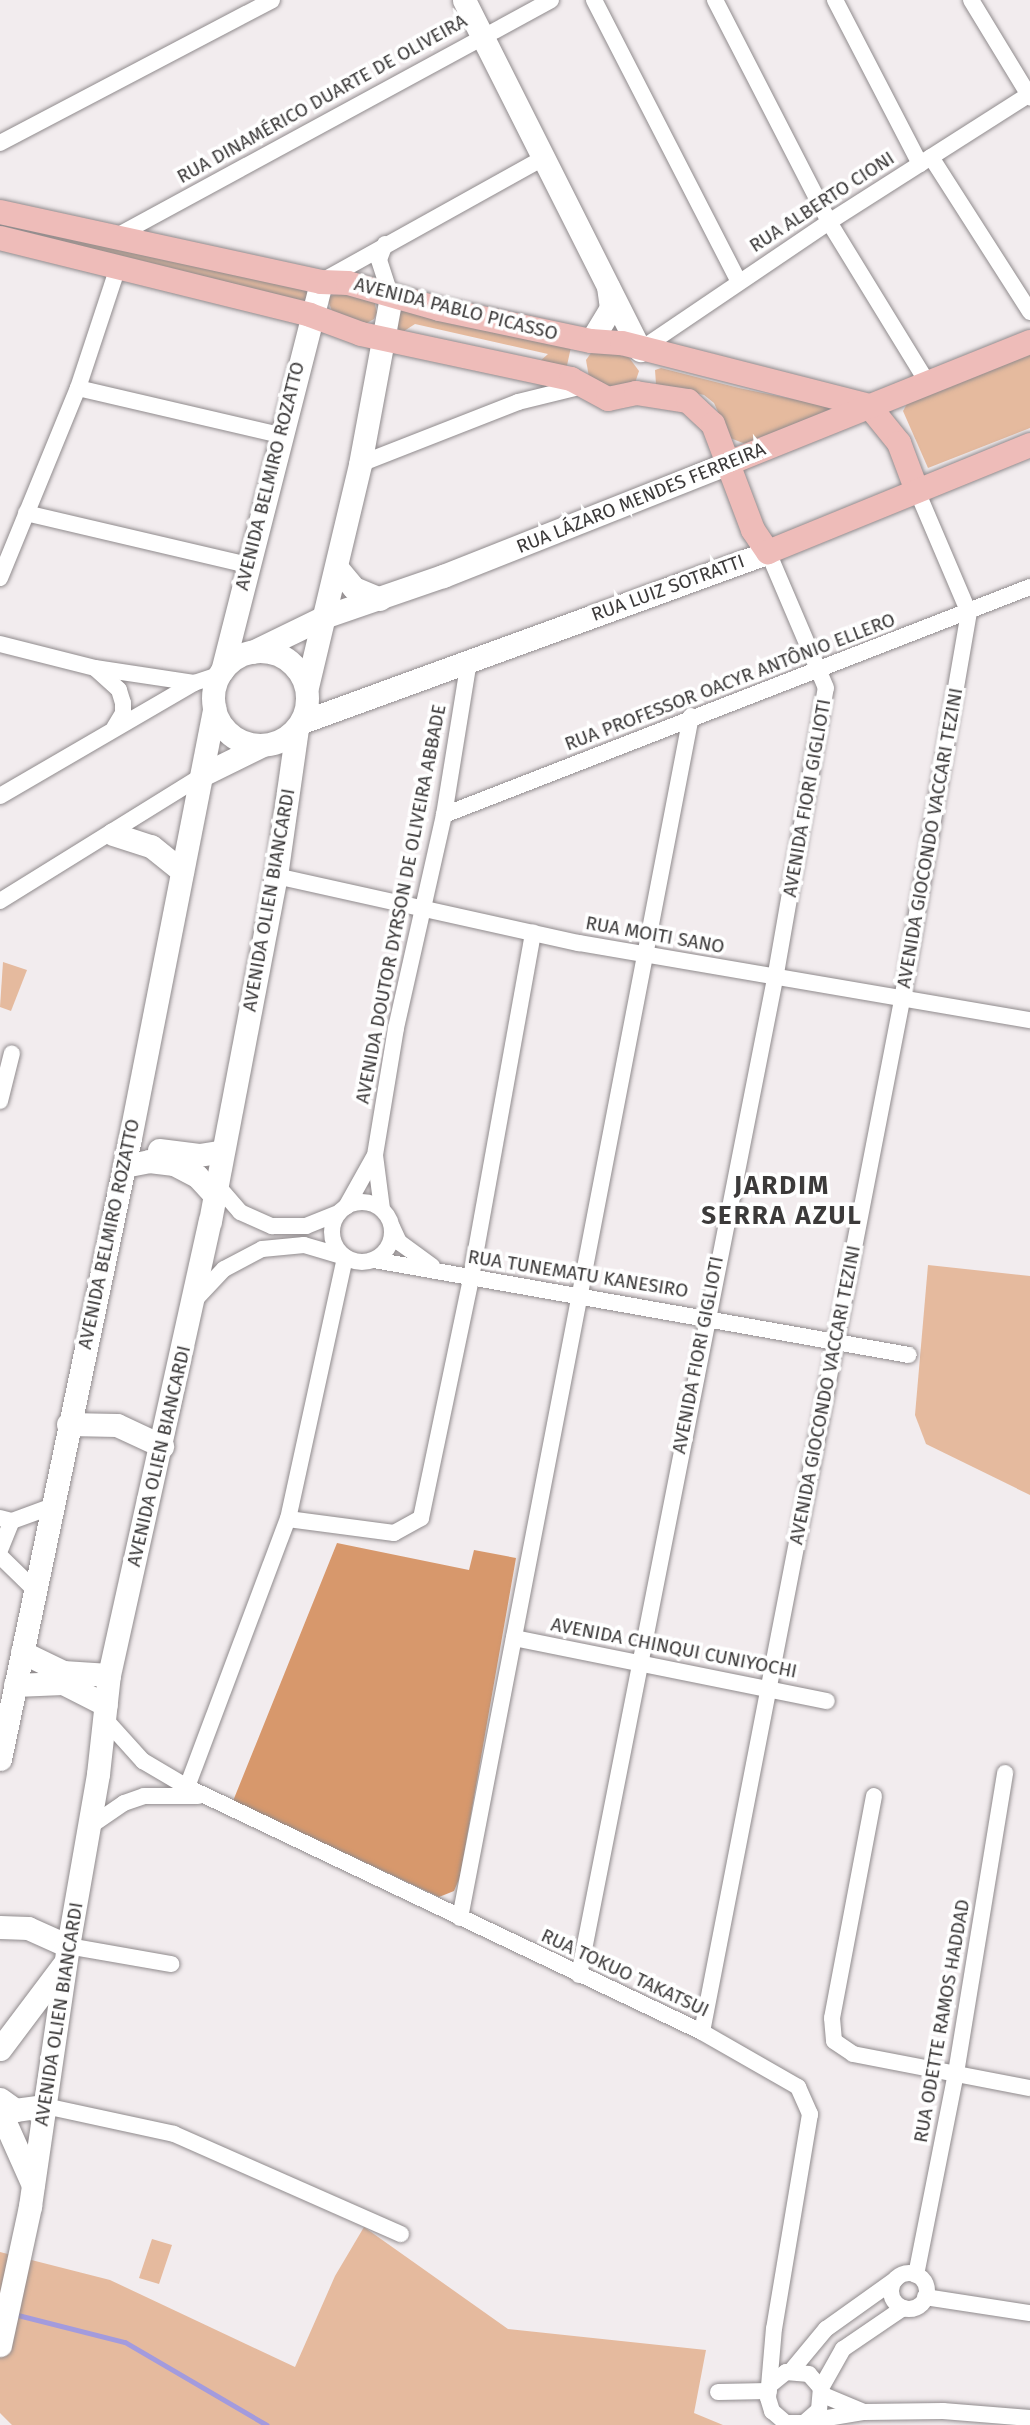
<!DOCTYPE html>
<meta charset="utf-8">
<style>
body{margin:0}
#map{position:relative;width:1030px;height:2425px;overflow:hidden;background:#f2ecee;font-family:"Fira Sans",sans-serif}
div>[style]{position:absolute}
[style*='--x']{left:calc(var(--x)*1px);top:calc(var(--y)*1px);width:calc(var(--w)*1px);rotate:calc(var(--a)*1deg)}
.green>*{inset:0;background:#e5ba9e}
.forest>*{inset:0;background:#d7986c}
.stream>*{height:4.5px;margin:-2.25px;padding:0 2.25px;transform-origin:2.25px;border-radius:2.25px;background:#a39bdd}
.roads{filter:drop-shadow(0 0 2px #908b8d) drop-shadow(0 0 2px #908b8d)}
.street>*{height:16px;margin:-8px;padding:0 8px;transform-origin:8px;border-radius:8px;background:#fff}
.street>.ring{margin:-8px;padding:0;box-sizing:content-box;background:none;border:16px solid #fff;border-radius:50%}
.secondary>*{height:23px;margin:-11.5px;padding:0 11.5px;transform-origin:11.5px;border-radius:11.5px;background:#fff}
.secondary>.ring{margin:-11.5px;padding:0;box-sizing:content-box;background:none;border:23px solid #fff;border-radius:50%}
.primary>*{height:24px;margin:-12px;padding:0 12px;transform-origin:12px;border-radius:12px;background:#eebcb9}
span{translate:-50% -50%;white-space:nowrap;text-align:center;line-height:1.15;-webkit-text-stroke:7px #fff;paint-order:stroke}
.street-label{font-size:19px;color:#3c3a3a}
.district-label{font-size:26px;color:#3c3a3a;font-weight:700;letter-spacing:2px}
</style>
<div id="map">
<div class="green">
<div style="clip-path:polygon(0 220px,314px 289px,308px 306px,0 231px)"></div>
<div style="clip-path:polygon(342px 291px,374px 300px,377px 313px,374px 319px,365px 324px,334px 316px,327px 298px)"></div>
<div style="clip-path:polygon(401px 307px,571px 347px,566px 370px,539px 362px,548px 354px,415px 324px,401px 333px,397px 327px)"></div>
<div style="clip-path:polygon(625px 352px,639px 371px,635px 383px,618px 392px,589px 377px,586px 360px,591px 353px)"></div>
<div style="clip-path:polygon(1030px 354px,1030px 428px,928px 468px,903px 411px,908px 402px)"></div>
<div style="clip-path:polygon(661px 368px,739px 388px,836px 408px,751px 444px,743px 443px,730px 438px,714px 403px,704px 395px,656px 384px,655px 370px)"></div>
<div style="clip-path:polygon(3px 962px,27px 970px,11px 1011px,0 1007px)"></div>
<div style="clip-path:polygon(928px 1265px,1030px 1276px,1030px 1495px,926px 1444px,915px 1415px)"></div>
<div style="clip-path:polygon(364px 2227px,508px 2329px,706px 2350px,694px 2413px,723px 2425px,12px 2425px,0 2413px,0 2252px,110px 2280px,295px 2367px,335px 2276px)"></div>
<div style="clip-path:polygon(152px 2239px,172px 2245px,159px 2284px,139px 2278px)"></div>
</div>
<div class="forest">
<div style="clip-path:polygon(337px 1543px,469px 1570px,474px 1550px,516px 1558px,460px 1877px,454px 1891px,439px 1897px,233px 1801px)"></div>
</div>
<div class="stream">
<div style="--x:14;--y:2314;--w:114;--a:14.2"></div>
<div style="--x:125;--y:2342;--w:164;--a:30.3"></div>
</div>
<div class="roads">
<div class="street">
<div style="--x:594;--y:0;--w:317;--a:62.8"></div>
<div style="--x:715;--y:0;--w:250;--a:62.8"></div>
<div style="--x:829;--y:222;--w:188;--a:58.5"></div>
<div style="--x:835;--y:0;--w:185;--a:62.6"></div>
<div style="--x:971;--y:0;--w:114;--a:58.7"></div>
<div style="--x:0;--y:143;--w:307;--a:-27.7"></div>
<div style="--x:931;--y:157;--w:184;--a:57.4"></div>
<div style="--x:115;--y:237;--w:496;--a:-28.5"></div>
<div style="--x:385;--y:244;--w:17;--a:111"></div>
<div style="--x:379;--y:260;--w:39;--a:72"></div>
<div style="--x:324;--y:280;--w:253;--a:-29.1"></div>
<div style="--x:640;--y:350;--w:228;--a:-34.1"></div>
<div style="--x:829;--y:222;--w:238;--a:-32.5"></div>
<div style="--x:78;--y:388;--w:207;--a:13.1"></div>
<div style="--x:360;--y:464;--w:170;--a:-21.4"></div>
<div style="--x:518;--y:402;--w:63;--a:-13.8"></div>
<div style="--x:26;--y:513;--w:227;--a:13.2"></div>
<div style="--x:0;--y:578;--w:205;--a:-67.7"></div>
<div style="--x:78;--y:388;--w:127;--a:-71.7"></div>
<div style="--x:0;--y:644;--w:98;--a:14.2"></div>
<div style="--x:95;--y:668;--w:100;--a:8.6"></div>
<div style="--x:96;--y:669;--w:31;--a:42"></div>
<div style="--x:119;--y:690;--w:14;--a:73"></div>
<div style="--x:123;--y:703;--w:10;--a:90"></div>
<div style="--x:123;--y:713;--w:17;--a:121"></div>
<div style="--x:0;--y:796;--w:225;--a:-30.2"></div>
<div style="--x:194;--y:683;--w:26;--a:-18"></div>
<div style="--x:444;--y:815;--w:629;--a:-21.26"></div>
<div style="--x:276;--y:876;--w:310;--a:12.5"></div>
<div style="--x:579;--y:943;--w:458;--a:9.7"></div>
<div style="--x:0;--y:901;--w:239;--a:-31.8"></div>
<div style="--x:0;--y:1101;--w:49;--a:-76"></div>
<div style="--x:216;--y:1184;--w:37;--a:49"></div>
<div style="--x:240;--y:1212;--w:35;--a:24"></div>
<div style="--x:272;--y:1226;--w:34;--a:0"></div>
<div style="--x:306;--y:1226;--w:35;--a:-22"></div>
<div class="ring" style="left:332px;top:1202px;width:44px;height:44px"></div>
<div style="--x:346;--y:1207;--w:57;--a:-60.8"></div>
<div style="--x:382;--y:1209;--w:54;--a:-97.4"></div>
<div style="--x:375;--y:1155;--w:129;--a:-80.6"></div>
<div style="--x:396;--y:1028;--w:218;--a:-77.3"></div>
<div style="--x:444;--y:815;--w:157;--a:-80.8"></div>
<div style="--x:392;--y:1227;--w:17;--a:65"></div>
<div style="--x:399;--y:1242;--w:41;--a:36"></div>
<div style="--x:374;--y:1260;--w:543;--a:10.07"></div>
<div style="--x:0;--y:1518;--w:12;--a:14"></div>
<div style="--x:12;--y:1521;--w:44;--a:-20.1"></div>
<div style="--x:288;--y:1519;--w:107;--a:7.5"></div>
<div style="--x:394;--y:1533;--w:31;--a:-29"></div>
<div style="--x:421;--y:1518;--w:245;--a:-78.2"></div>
<div style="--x:471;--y:1278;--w:351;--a:-79.8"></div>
<div style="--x:0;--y:1550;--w:31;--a:-68"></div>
<div style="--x:0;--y:1556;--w:49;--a:44.2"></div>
<div style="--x:514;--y:1638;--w:319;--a:11.4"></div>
<div style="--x:105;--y:1719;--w:57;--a:47.9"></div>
<div style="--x:143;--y:1761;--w:51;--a:30.6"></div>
<div style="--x:187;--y:1787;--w:570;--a:25.44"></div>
<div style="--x:702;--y:2032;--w:111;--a:29.8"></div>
<div style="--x:798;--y:2087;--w:30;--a:66"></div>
<div style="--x:810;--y:2114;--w:217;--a:99.5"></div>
<div style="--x:774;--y:2328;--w:70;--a:94.9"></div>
<div style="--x:768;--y:2398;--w:14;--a:73"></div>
<div style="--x:772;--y:2411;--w:18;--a:41"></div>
<div style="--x:786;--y:2423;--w:18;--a:0"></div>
<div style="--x:804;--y:2423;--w:20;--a:-41"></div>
<div style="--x:819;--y:2410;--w:22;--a:-85"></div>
<div style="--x:821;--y:2388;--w:18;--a:-131"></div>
<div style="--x:809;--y:2374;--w:23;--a:-175"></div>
<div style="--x:786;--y:2372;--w:19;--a:141"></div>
<div style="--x:187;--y:1787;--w:286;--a:-69.4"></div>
<div style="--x:288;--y:1519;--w:268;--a:-77.7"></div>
<div style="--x:345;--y:1257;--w:43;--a:-163.7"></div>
<div style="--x:304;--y:1245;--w:42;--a:174.6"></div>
<div style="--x:262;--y:1249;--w:43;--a:152.2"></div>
<div style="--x:224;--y:1269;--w:47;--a:133.3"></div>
<div style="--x:874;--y:1796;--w:226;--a:100.7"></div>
<div style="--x:832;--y:2018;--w:23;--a:85"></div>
<div style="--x:834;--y:2041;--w:23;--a:34"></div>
<div style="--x:853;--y:2054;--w:180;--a:10.9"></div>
<div style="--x:89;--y:1827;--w:42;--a:-34.4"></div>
<div style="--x:124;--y:1803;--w:21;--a:-19"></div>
<div style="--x:144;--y:1796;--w:54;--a:0"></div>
<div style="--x:460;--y:1918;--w:1224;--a:-79.12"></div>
<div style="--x:68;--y:1946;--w:105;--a:9.9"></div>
<div style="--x:579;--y:1975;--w:1015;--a:-78.87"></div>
<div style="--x:775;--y:979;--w:295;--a:-80.1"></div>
<div style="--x:826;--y:688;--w:148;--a:-113.1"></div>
<div style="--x:702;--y:2032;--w:1051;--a:-79.03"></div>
<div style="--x:902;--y:1000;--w:393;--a:-80.2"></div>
<div style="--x:969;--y:613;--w:133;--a:-113.1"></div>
<div style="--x:45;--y:2106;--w:132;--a:12.2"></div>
<div style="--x:174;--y:2134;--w:248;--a:23.8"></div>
<div class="ring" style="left:891px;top:2273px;width:20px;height:20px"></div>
<div style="--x:916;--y:2275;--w:206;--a:-78.8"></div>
<div style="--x:956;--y:2073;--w:304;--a:-80.7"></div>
<div style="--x:925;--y:2297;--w:106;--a:8.7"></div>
<div style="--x:791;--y:2371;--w:55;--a:-50.2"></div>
<div style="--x:826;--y:2329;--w:86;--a:-35.5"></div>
<div style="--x:821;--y:2388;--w:45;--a:-60.6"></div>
<div style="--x:843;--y:2349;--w:73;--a:-34.3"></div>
<div style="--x:718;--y:2392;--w:51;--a:-1.1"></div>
<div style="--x:823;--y:2395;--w:44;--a:22.5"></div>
<div style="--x:809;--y:2421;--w:56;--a:-9.3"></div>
<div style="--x:864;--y:2412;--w:79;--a:-0.7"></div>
<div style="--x:943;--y:2411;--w:87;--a:4.6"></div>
</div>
<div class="secondary">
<div style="--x:464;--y:0;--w:392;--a:63.3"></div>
<div style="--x:591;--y:341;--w:39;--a:-59"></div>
<div style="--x:611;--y:308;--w:21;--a:-98"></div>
<div style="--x:337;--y:568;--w:26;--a:50"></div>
<div style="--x:354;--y:588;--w:28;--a:23"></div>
<div class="ring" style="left:213px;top:651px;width:71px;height:71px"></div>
<div style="--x:252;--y:652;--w:80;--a:-25.9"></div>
<div style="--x:324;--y:617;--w:126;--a:-19"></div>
<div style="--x:443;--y:576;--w:308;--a:-21.6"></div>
<div style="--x:222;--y:671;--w:401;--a:-75.7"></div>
<div style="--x:307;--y:687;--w:229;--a:-76.6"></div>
<div style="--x:360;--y:464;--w:170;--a:-79.5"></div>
<div style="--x:302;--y:722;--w:496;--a:-20"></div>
<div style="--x:204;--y:774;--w:64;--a:-26.2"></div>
<div style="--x:113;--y:834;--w:40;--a:18"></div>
<div style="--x:151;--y:846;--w:40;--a:39"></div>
<div style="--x:159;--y:1150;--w:40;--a:7.1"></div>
<div style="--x:199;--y:1155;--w:24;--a:-9"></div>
<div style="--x:124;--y:1166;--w:25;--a:-11"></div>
<div style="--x:149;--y:1161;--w:25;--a:7"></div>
<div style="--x:174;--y:1164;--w:26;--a:28"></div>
<div style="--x:197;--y:1176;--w:25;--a:47"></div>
<div style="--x:68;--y:1424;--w:49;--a:1.2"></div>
<div style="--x:117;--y:1425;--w:50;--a:25"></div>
<div style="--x:22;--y:1652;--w:46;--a:26"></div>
<div style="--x:63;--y:1672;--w:46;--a:3.7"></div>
<div style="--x:15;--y:1685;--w:48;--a:-2.4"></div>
<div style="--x:63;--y:1683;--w:48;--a:27.1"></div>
<div style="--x:0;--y:1759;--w:634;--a:-78.18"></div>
<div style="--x:130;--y:1138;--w:438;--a:-78.9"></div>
<div style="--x:0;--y:1927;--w:28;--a:2"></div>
<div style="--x:28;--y:1928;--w:44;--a:24.2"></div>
<div style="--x:0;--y:2049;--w:105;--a:-53.1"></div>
<div style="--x:0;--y:2099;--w:19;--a:36"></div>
<div style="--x:15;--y:2110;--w:30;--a:-8"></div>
<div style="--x:0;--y:2111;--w:81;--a:66"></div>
<div style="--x:0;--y:2345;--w:142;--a:-77.8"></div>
<div style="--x:30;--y:2206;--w:263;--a:-81.7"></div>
<div style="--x:68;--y:1946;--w:175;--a:-80.1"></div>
<div style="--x:98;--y:1774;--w:100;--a:-83.7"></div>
<div style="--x:109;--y:1675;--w:465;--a:-77.5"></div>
<div style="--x:210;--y:1221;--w:351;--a:-79.2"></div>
<div style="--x:276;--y:876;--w:148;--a:-81.9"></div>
</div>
<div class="primary">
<div style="--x:0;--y:212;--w:329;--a:12.3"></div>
<div style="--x:321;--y:282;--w:27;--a:2"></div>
<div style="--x:348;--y:283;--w:95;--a:15.9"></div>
<div style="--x:439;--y:309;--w:155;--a:11.9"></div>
<div style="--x:591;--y:341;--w:31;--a:4"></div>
<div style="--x:622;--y:343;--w:255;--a:14.3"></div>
<div style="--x:869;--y:406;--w:48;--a:51"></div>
<div style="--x:899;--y:443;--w:51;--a:69.4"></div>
<div style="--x:0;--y:238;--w:319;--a:13.9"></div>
<div style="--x:310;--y:315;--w:54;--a:20.4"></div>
<div style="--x:361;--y:334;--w:215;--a:12.1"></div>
<div style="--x:571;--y:379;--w:42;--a:28.4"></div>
<div style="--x:608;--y:399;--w:29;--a:-12"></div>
<div style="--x:636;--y:393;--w:53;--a:8.7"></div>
<div style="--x:688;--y:401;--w:34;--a:43"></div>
<div style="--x:713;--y:424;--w:113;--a:69.3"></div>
<div style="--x:753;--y:530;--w:27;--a:56"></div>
<div style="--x:768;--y:552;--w:283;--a:-22.2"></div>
<div style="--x:729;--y:463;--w:324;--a:-21.9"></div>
</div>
</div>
<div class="street-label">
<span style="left:322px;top:99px;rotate:-29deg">RUA DINAMÉRICO DUARTE DE OLIVEIRA</span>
<span style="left:822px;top:202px;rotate:-33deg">RUA ALBERTO CIONI</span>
<span style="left:456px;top:309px;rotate:14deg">AVENIDA PABLO PICASSO</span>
<span style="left:270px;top:476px;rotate:-76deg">AVENIDA BELMIRO ROZATTO</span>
<span style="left:641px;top:498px;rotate:-22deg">RUA LÁZARO MENDES FERREIRA</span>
<span style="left:668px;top:588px;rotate:-20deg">RUA LUIZ SOTRATTI</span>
<span style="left:730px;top:682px;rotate:-21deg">RUA PROFESSOR OACYR ANTÔNIO ELLERO</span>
<span style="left:807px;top:798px;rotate:-80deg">AVENIDA FIORI GIGLIOTI</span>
<span style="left:930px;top:838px;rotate:-80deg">AVENIDA GIOCONDO VACCARI TEZINI</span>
<span style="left:269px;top:900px;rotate:-80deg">AVENIDA OLIEN BIANCARDI</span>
<span style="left:401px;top:904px;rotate:-79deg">AVENIDA DOUTOR DYRSON DE OLIVEIRA ABBADE</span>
<span style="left:655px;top:935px;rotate:10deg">RUA MOITI SANO</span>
<span style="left:109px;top:1234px;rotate:-78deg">AVENIDA BELMIRO ROZATTO</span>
<span style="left:578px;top:1274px;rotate:9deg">RUA TUNEMATU KANESIRO</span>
<span style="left:698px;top:1355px;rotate:-79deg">AVENIDA FIORI GIGLIOTI</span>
<span style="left:825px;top:1395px;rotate:-79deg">AVENIDA GIOCONDO VACCARI TEZINI</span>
<span style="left:159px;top:1456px;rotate:-77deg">AVENIDA OLIEN BIANCARDI</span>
<span style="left:674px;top:1648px;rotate:11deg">AVENIDA CHINQUI CUNIYOCHI</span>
<span style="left:625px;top:1973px;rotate:25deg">RUA TOKUO TAKATSUI</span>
<span style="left:59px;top:2014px;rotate:-81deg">AVENIDA OLIEN BIANCARDI</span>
<span style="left:942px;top:2021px;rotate:-80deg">RUA ODETTE RAMOS HADDAD</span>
</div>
<div class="district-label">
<span style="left:782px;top:1201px">JARDIM<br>SERRA AZUL</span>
</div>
</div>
